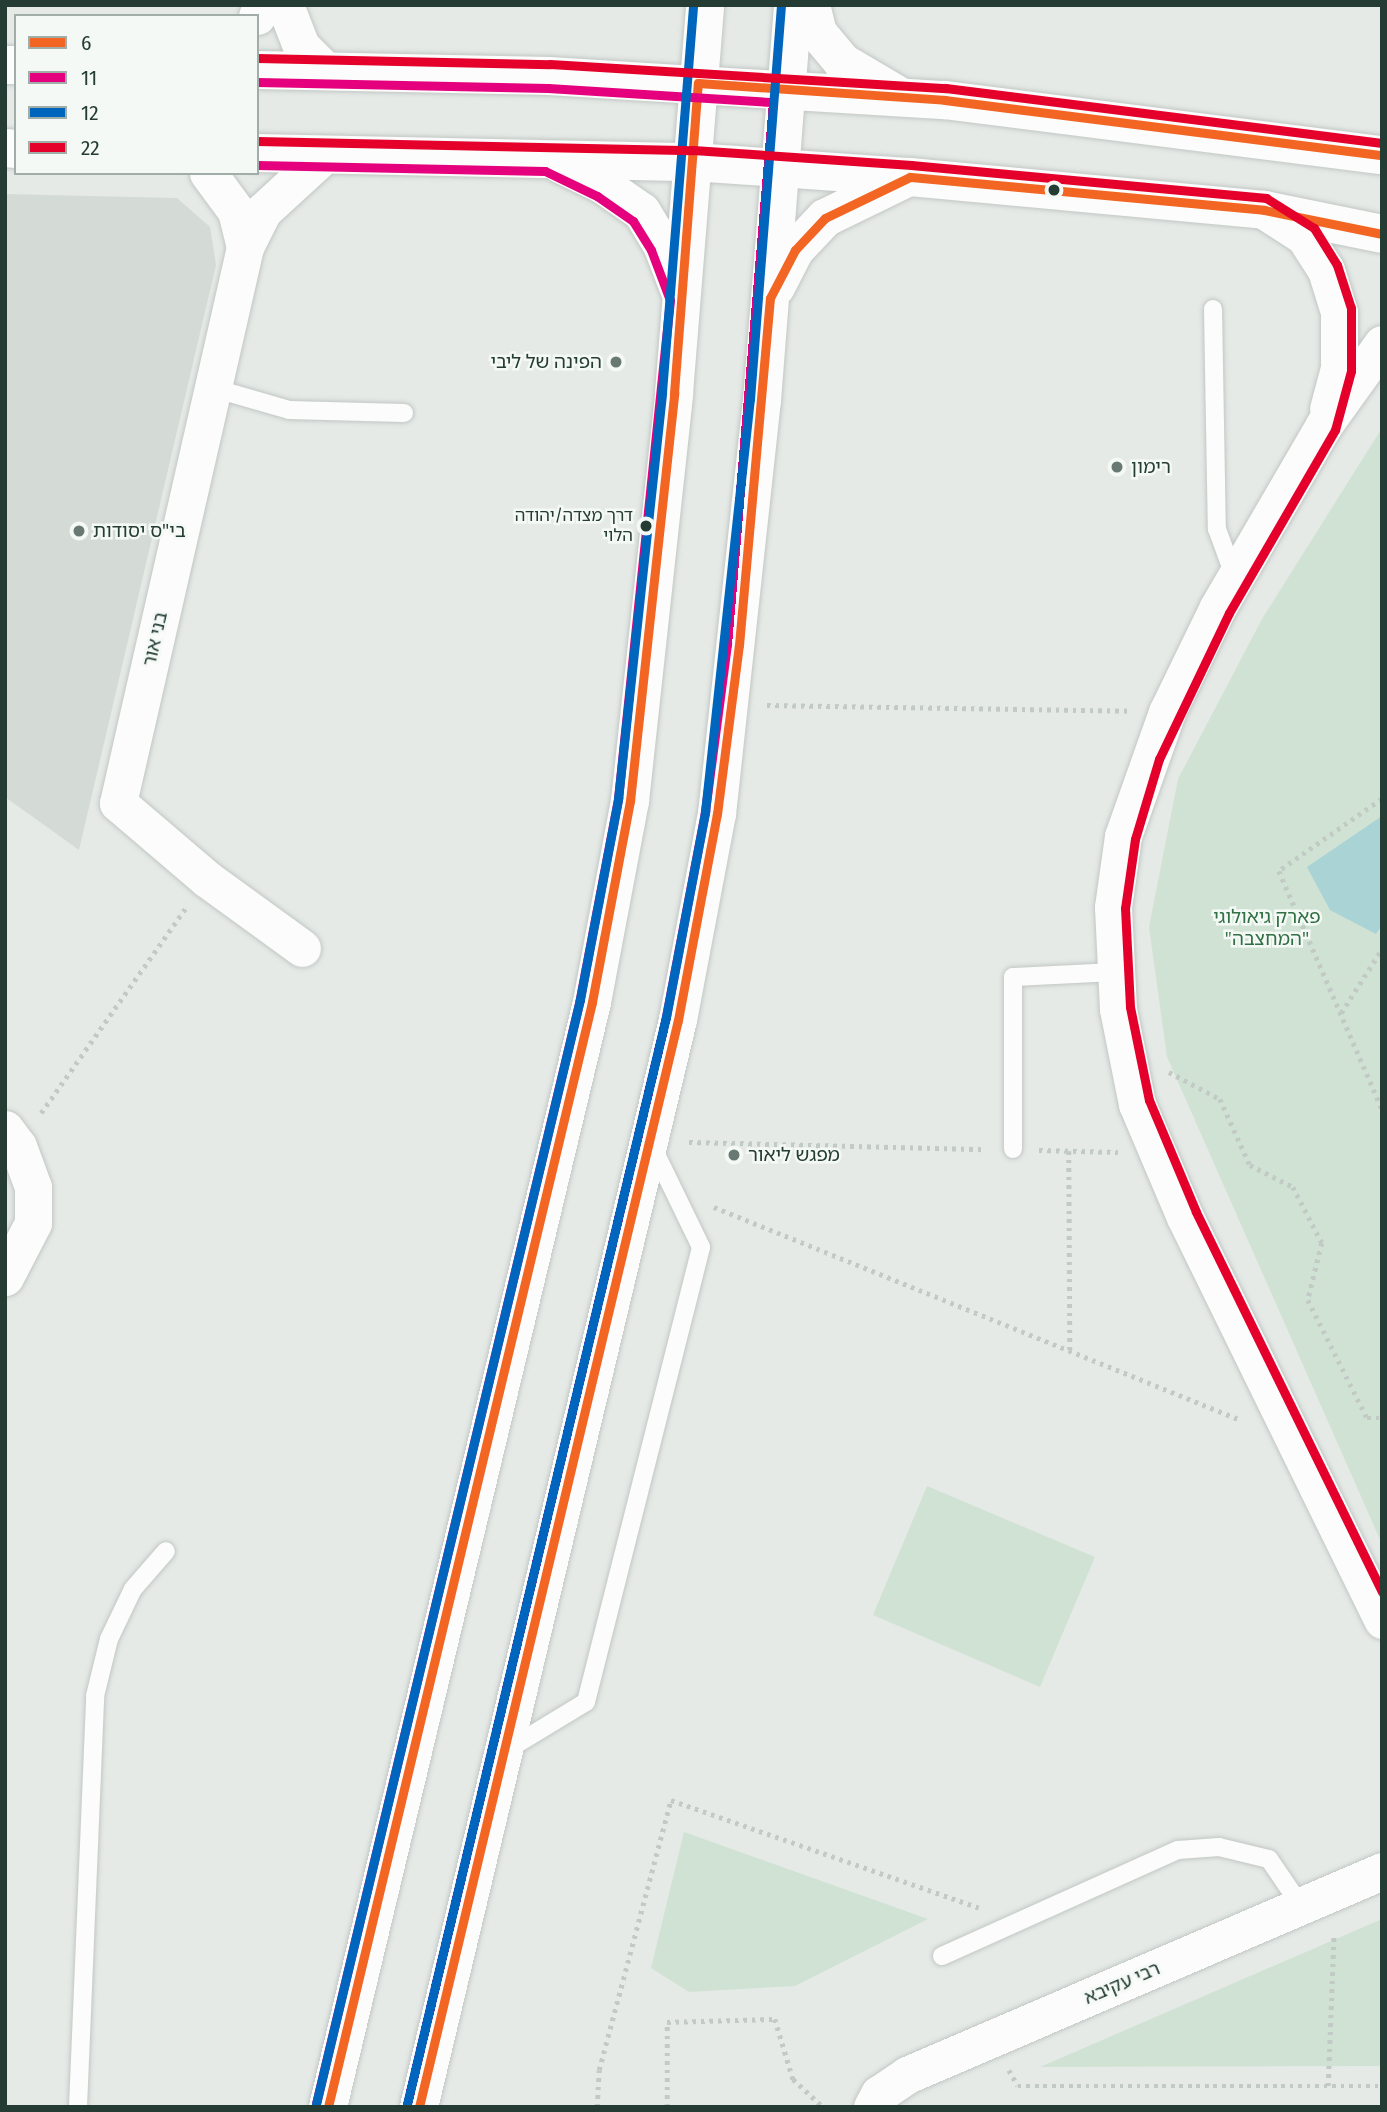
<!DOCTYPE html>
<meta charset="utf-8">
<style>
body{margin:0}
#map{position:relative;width:1387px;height:2112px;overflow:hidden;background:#e5eae7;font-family:"Fira Sans Condensed","Noto Sans Hebrew",sans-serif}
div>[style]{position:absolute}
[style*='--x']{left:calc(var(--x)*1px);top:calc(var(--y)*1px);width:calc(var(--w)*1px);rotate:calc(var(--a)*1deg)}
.built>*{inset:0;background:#d4dbd7}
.green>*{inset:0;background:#d0e2d3}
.water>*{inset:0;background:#a9d3d5}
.path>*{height:4.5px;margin-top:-2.25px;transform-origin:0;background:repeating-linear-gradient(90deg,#c2cac5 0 3.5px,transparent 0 8.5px)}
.roads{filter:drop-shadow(0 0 2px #c2c7c4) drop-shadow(0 0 2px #c2c7c4)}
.service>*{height:18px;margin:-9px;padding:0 9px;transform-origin:9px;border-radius:9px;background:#fbfcfb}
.minor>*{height:37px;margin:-18.5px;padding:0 18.5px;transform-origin:18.5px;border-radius:18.5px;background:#fbfcfb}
.secondary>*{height:38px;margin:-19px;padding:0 19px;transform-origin:19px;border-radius:19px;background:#fbfcfb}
.bus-1>*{height:9px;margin:-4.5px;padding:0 4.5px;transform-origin:4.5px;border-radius:4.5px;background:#f26522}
.bus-2>*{height:9px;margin:-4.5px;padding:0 4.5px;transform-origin:4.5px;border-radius:4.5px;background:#e5007d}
.bus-3>*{height:9px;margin:-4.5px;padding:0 4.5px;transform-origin:4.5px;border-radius:4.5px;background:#0065bd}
.bus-4>*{height:9px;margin:-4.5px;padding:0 4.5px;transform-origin:4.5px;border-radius:4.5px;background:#e4002b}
.dots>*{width:19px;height:19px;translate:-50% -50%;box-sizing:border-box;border:4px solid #f4f9f6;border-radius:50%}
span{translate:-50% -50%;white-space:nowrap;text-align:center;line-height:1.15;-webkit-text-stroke:5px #f4f9f6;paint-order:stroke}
.bus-label{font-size:17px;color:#243c34}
.right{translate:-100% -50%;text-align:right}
.poi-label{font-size:19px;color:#243c34}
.left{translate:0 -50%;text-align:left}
.street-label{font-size:19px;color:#243c34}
.park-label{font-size:19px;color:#317044}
.frame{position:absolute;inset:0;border:7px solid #243c34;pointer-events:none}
.legend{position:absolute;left:14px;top:14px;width:245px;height:161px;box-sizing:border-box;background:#f4f9f6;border:2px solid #a1ada8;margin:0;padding:9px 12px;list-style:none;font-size:21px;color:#243c34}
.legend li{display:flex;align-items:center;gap:14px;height:35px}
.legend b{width:35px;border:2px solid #a1ada8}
</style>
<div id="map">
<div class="built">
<div style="clip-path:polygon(5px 194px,177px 198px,210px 227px,216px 265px,79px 850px,5px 797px)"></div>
</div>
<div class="green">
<div style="clip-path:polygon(1382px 428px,1382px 1544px,1167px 1057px,1149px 927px,1178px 779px,1262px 619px)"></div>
<div style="clip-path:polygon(927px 1486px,1095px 1557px,1040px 1687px,873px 1615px)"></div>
<div style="clip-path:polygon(684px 1832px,928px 1919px,795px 1986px,689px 1992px,651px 1968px)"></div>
<div style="clip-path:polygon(1382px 1919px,1382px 2066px,1040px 2067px)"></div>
</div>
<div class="water">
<div style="clip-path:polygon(1382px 816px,1382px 925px,1376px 934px,1330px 910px,1307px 867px)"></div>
</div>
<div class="path">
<div style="--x:767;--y:705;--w:362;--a:0.9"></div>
<div style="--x:1382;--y:799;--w:126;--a:145"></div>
<div style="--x:1279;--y:871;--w:259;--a:66.6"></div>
<div style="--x:1341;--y:1013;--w:76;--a:-57.4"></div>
<div style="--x:1169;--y:1072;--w:58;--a:27.9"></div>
<div style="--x:1220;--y:1099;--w:72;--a:65.6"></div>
<div style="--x:1250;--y:1165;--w:48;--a:27.1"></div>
<div style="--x:1293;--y:1187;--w:63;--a:62.6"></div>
<div style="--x:1322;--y:1243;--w:59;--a:103.8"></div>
<div style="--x:1308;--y:1300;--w:132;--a:63.4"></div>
<div style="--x:1367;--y:1418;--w:15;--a:0"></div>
<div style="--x:41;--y:1113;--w:250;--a:-54.8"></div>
<div style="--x:689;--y:1142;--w:296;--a:1.4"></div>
<div style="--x:1039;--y:1150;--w:79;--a:1.5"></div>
<div style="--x:1069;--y:1151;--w:200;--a:89.7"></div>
<div style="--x:714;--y:1207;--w:568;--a:22.01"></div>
<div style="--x:1009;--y:2070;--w:18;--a:61"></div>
<div style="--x:1018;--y:2086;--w:364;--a:0"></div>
<div style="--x:1328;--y:2086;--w:153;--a:-87.8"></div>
<div style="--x:597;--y:2107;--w:37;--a:-87"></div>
<div style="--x:599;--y:2070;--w:279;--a:-75.1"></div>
<div style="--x:671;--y:1800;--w:326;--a:19.3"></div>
<div style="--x:667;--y:2107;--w:85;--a:-90"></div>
<div style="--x:667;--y:2022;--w:108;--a:-1.6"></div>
<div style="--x:775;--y:2019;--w:63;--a:73.3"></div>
<div style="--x:793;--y:2079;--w:41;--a:43"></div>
</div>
<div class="roads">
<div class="service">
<div style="--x:1213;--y:309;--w:220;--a:89"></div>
<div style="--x:1217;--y:529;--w:52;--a:69.8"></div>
<div style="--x:213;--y:388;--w:79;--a:16.1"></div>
<div style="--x:289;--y:410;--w:115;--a:1.5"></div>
<div style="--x:1013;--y:1149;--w:172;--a:-90"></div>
<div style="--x:1013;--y:977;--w:103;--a:-2.8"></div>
<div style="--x:507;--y:1750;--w:92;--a:-31.3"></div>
<div style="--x:586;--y:1702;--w:469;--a:-75.8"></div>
<div style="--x:701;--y:1247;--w:110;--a:-115.9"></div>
<div style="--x:942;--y:1956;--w:259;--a:-24.2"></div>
<div style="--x:1178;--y:1850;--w:41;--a:-4.2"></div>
<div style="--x:1219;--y:1847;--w:51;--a:13.5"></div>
<div style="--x:1269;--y:1859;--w:57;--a:55.8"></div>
<div style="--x:78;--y:2107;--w:411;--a:-87.6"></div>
<div style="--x:95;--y:1696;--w:59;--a:-76.2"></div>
<div style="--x:109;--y:1639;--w:55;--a:-64.4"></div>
<div style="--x:133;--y:1589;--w:50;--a:-49"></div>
</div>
<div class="minor">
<div style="--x:285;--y:5;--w:44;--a:68.7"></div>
<div style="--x:301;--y:46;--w:35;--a:45"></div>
<div style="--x:257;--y:16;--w:12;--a:-66"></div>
<div style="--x:208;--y:173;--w:47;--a:53.6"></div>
<div style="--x:236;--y:211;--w:37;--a:76"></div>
<div style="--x:1265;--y:211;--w:46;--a:32.7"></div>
<div style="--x:1304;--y:236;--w:40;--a:57.1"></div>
<div style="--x:1326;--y:270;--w:44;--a:72.8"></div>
<div style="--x:1339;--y:312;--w:56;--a:90"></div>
<div style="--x:1339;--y:368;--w:42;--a:105"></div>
<div style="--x:1382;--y:344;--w:100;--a:125.6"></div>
<div style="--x:1324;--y:425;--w:211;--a:120.2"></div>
<div style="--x:1218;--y:607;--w:117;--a:115.9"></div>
<div style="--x:1167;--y:712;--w:132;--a:109.5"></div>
<div style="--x:1123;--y:836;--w:72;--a:98"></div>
<div style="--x:1113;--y:907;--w:102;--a:87.2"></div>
<div style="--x:1118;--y:1009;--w:97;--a:78.7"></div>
<div style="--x:1137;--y:1104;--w:123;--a:67"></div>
<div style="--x:1185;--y:1217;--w:449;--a:63.9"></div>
<div style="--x:302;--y:948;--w:117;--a:-144"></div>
<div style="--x:207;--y:879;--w:117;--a:-139.5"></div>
<div style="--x:118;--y:803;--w:570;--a:-77.13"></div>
<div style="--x:245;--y:247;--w:40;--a:-63.4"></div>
<div style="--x:263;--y:211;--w:83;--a:-42.6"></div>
<div style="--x:5;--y:1129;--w:21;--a:53"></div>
<div style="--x:18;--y:1146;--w:44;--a:69.9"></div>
<div style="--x:33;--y:1187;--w:36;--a:90"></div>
<div style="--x:33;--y:1223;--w:61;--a:117.4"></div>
<div style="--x:872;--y:2107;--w:15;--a:-62"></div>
<div style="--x:879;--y:2094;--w:34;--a:-34"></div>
<div style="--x:907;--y:2075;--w:517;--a:-23.24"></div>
</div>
<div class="secondary">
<div style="--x:811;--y:5;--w:29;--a:76"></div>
<div style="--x:818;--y:33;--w:38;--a:50"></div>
<div style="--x:842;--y:62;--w:63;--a:30.7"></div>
<div style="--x:5;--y:65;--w:11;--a:0"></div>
<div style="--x:257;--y:70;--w:292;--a:1.2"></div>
<div style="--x:549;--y:76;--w:397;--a:3.5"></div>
<div style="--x:945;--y:100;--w:440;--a:7.2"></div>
<div style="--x:5;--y:148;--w:11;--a:5"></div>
<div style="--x:257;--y:153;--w:436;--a:1.2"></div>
<div style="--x:693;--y:162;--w:218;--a:4"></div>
<div style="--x:910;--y:177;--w:356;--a:5.3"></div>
<div style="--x:1264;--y:210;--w:120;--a:11.5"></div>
<div style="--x:560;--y:164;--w:48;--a:26"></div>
<div style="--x:603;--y:185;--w:47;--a:34.7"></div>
<div style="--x:642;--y:212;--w:39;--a:59"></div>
<div style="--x:662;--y:245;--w:47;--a:68.9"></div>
<div style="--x:776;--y:287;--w:42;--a:-62.8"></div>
<div style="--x:795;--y:250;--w:44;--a:-46.8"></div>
<div style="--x:825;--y:218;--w:89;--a:-26"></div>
<div style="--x:328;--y:2107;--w:1136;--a:-76.56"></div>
<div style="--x:592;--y:1002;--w:205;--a:-79.3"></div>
<div style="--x:630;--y:801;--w:410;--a:-83.8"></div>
<div style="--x:674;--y:393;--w:389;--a:-85.4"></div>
<div style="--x:419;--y:2107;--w:1117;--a:-76.6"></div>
<div style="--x:678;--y:1020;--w:210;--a:-79.3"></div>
<div style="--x:717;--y:814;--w:416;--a:-83.8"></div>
<div style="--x:762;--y:400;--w:396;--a:-85.5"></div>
</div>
</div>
<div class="bus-1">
<div style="--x:328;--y:2107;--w:1136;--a:-76.56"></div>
<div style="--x:592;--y:1002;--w:205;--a:-79.3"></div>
<div style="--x:630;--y:801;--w:410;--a:-83.8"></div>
<div style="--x:674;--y:393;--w:311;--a:-85.6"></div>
<div style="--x:698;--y:83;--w:248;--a:3.9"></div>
<div style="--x:945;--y:100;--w:440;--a:7.2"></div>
<div style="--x:419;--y:2107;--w:1117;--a:-76.6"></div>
<div style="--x:678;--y:1020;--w:210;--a:-79.3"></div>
<div style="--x:717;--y:814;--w:170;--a:-82.6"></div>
<div style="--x:739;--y:645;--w:348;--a:-84.9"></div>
<div style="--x:770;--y:298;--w:54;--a:-62.5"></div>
<div style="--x:795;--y:250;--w:44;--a:-46.8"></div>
<div style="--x:825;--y:218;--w:94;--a:-25.8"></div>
<div style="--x:910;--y:177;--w:356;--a:5.3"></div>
<div style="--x:1264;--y:210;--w:120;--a:11.5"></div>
</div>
<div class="bus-2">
<div style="--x:257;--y:82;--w:291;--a:1.2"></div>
<div style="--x:548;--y:88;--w:225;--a:3.6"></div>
<div style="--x:773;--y:102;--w:544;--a:94.85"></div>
<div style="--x:727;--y:644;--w:169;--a:97.5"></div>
<div style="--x:705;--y:812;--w:209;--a:100.8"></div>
<div style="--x:666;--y:1017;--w:1117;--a:103.4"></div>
<div style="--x:257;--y:165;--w:288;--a:1.2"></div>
<div style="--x:545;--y:171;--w:58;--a:25.7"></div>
<div style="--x:597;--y:196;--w:44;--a:34.8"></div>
<div style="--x:633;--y:221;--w:34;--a:58"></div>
<div style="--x:651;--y:250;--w:53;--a:69.2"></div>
<div style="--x:670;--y:300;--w:502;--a:95.95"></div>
<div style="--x:618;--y:799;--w:204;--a:100.8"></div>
<div style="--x:580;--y:999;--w:1136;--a:103.44"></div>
</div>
<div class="bus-3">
<div style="--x:316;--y:2104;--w:1136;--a:-76.56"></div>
<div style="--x:580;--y:999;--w:204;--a:-79.2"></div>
<div style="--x:618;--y:799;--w:409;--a:-83.8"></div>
<div style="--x:662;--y:392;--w:388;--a:-85.4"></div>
<div style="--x:407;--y:2104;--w:1117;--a:-76.6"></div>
<div style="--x:666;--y:1017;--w:209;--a:-79.2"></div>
<div style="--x:705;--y:812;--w:415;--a:-83.8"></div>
<div style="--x:750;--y:399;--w:395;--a:-85.5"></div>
</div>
<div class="bus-4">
<div style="--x:257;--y:58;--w:293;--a:1.2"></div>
<div style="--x:550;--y:64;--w:397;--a:3.5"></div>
<div style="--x:946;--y:88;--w:439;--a:7.2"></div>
<div style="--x:257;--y:141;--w:436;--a:1.2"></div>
<div style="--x:693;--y:150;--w:219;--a:3.9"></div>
<div style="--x:911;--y:165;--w:357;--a:5.3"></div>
<div style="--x:1266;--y:198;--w:57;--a:32"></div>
<div style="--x:1314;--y:228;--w:44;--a:58.1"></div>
<div style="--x:1337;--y:265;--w:45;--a:72"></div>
<div style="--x:1351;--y:308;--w:63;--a:90"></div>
<div style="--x:1351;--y:371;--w:61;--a:105.2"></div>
<div style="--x:1335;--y:430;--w:211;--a:120.1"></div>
<div style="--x:1229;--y:613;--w:162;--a:115.6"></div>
<div style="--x:1159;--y:759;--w:84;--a:106.7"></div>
<div style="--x:1135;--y:839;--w:70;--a:98.2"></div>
<div style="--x:1125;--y:908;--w:99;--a:87.1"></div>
<div style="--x:1130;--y:1007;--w:95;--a:78.5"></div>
<div style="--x:1149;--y:1100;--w:121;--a:67.2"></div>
<div style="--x:1196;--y:1212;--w:423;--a:63.9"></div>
</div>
<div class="dots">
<div style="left:1054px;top:190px;background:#243c34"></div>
<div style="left:616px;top:362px;background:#687973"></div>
<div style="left:1117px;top:467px;background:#687973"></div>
<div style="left:646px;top:526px;background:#243c34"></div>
<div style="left:79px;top:531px;background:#687973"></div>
<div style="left:734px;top:1155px;background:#687973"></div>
</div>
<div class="bus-label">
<span class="right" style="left:633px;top:526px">דרך מצדה/יהודה<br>הלוי</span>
</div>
<div class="poi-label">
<span class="right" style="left:602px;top:362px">הפינה של ליבי</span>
<span class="left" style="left:1131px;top:467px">רימון</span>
<span class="left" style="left:93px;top:531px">בי"ס יסודות</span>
<span class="left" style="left:748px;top:1155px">מפגש ליאור</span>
</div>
<div class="street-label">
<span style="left:155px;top:639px;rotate:-77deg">בני אור</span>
<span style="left:1122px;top:1983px;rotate:-23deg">רבי עקיבא</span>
</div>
<div class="park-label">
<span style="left:1267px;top:928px">פארק גיאולוגי<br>"המחצבה"</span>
</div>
<div class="frame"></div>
<ul class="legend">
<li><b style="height:9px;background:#f26522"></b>6</li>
<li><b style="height:9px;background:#e5007d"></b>11</li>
<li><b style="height:9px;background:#0065bd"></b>12</li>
<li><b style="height:9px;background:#e4002b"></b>22</li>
</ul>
</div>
